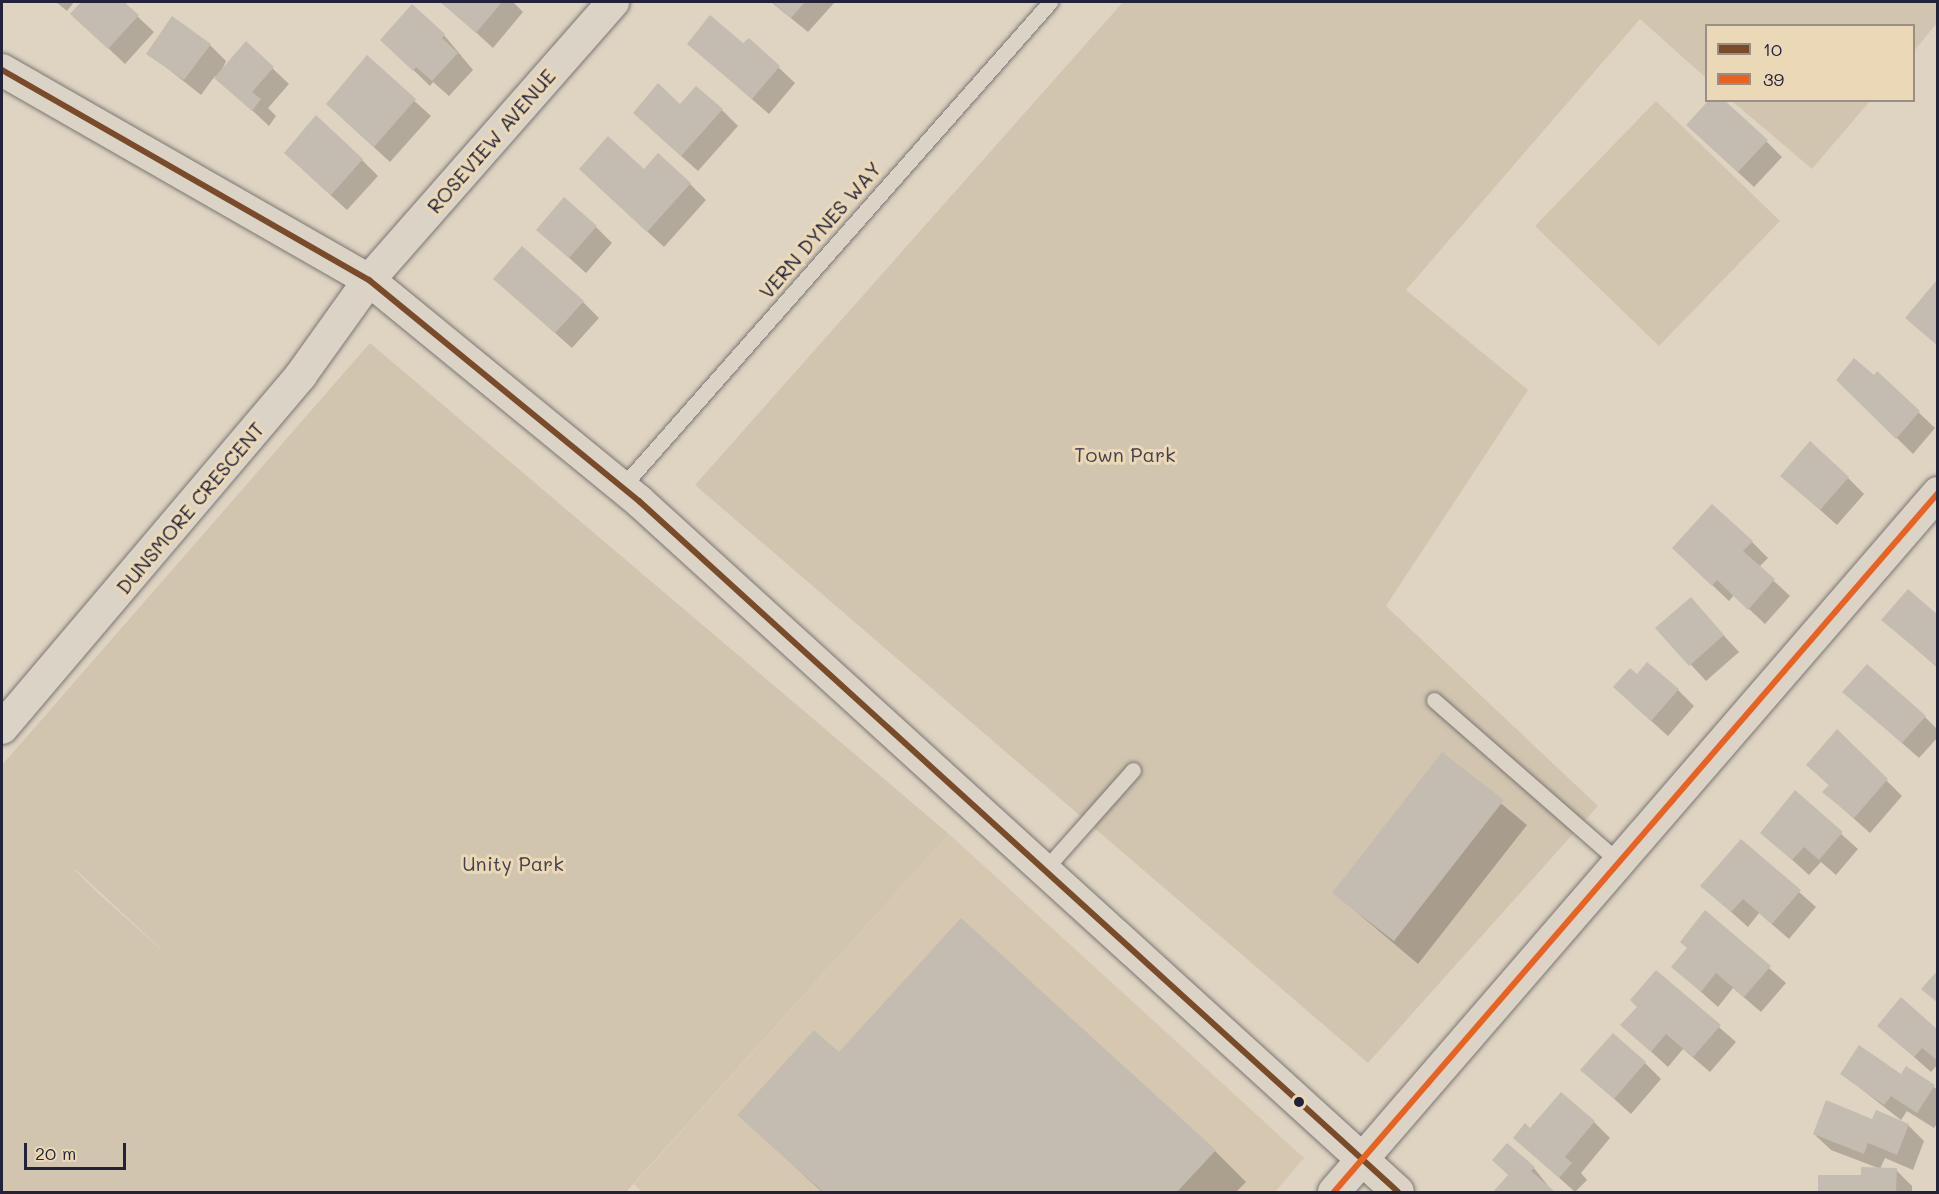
<!DOCTYPE html>
<style>
body{margin:0}
#map{position:relative;width:1939px;height:1194px;overflow:hidden;background:#dfd4c2;font-family:Mali,sans-serif}
div>[style]{position:absolute}
[style*='--x']{left:calc(var(--x)*1px);top:calc(var(--y)*1px);width:calc(var(--w)*1px);rotate:calc(var(--a)*1deg)}
.built>*{inset:0;background:#d6c7b1}
.green>*{inset:0;background:#d2c5b0}
.shadow>*{inset:0;background:#0003}
.building>*{inset:0;background:#c4bcb0}
.roads{filter:drop-shadow(0 0 2px #7b7673) drop-shadow(0 0 2px #7b7673)}
.lane>*{height:15px;margin:-7.5px;padding:0 7.5px;transform-origin:7.5px;border-radius:7.5px;background:#dbd3c6}
.street>*{height:32px;margin:-16px;padding:0 16px;transform-origin:16px;border-radius:16px;background:#dbd3c6}
.bus-1>*{height:6px;margin:-3px;padding:0 3px;transform-origin:3px;border-radius:3px;background:#7a4b2a}
.bus-2>*{height:6px;margin:-3px;padding:0 3px;transform-origin:3px;border-radius:3px;background:#e86223}
.dots>*{width:16px;height:16px;translate:-50% -50%;box-sizing:border-box;border:3px solid #ebd8b6;border-radius:50%}
span{translate:-50% -50%;white-space:nowrap;text-align:center;line-height:1.15;-webkit-text-stroke:6px #ebd8b6;paint-order:stroke}
.street-label{font-size:20px;color:#22223b}
.park-label{font-size:20px;color:#444150}
.frame{position:absolute;inset:0;border:3px solid #22223b;pointer-events:none}
.legend{position:absolute;left:1705px;top:24px;width:210px;height:78px;box-sizing:border-box;background:#ebd8b6;border:2px solid #9b8f85;margin:0;padding:8px 10px;list-style:none;font-size:18px;color:#22223b}
.legend li{display:flex;align-items:center;gap:12px;height:30px}
.legend b{width:30px;border:2px solid #9b8f85}
.scale{position:absolute;left:24px;top:1143px;width:102px;height:27px;box-sizing:border-box;border:3px solid #22223b;border-top:0;padding-left:8px;font-size:18px;line-height:21px;white-space:nowrap;color:#22223b;-webkit-text-stroke:4px #ebd8b6;paint-order:stroke}
</style>
<div id="map">
<div class="built">
<div style="clip-path:polygon(949px 834px,1304px 1158px,1275px 1192px,642px 1192px,634px 1184px)"></div>
</div>
<div class="green">
<div style="clip-path:polygon(1123px 2px,1937px 2px,1937px 23px,1914px 51px,1914px 26px,1706px 26px,1706px 78px,1640px 19px,1406px 290px,1528px 390px,1386px 606px,1598px 806px,1368px 1063px,695px 485px)"></div>
<div style="clip-path:polygon(1656px 101px,1780px 221px,1659px 346px,1535px 226px)"></div>
<div style="clip-path:polygon(1732px 101px,1870px 101px,1812px 169px)"></div>
<div style="clip-path:polygon(evenodd,370px 343px,949px 834px,626px 1192px,2px 1192px,2px 765px,370px 343px,75px 870px,76px 870px,173px 960px,97px 892px,75px 870px)"></div>
</div>
<div class="shadow">
<div style="clip-path:polygon(56px 2px,74px 2px,67px 11px)"></div>
<div style="clip-path:polygon(83px 2px,122px 2px,154px 32px,125px 64px,72px 14px)"></div>
<div style="clip-path:polygon(443px 2px,513px 2px,523px 12px,493px 48px)"></div>
<div style="clip-path:polygon(771px 2px,832px 2px,834px 3px,808px 32px)"></div>
<div style="clip-path:polygon(444px 35px,473px 70px,449px 96px,433px 82px,430px 86px,399px 56px)"></div>
<div style="clip-path:polygon(246px 43px,289px 84px,268px 108px,276px 116px,269px 126px,215px 76px,201px 95px,148px 53px,210px 45px,226px 61px,220px 74px)"></div>
<div style="clip-path:polygon(689px 44px,743px 45px,778px 67px,795px 83px,769px 114px)"></div>
<div style="clip-path:polygon(367px 58px,431px 116px,390px 162px,344px 120px)"></div>
<div style="clip-path:polygon(680px 106px,722px 110px,738px 126px,698px 171px,651px 129px)"></div>
<div style="clip-path:polygon(1704px 141px,1766px 141px,1782px 157px,1754px 187px)"></div>
<div style="clip-path:polygon(362px 160px,378px 176px,347px 210px,302px 169px)"></div>
<div style="clip-path:polygon(644px 171px,690px 184px,706px 200px,664px 247px,597px 185px)"></div>
<div style="clip-path:polygon(596px 227px,612px 243px,586px 273px,538px 230px)"></div>
<div style="clip-path:polygon(511px 294px,583px 302px,599px 318px,572px 348px)"></div>
<div style="clip-path:polygon(1877px 373px,1935px 428px,1913px 454px,1854px 396px)"></div>
<div style="clip-path:polygon(1782px 476px,1848px 478px,1864px 494px,1837px 525px)"></div>
<div style="clip-path:polygon(1752px 542px,1768px 558px,1759px 567px,1790px 596px,1765px 624px,1734px 595px,1729px 601px,1690px 564px)"></div>
<div style="clip-path:polygon(1690px 599px,1739px 652px,1706px 681px,1657px 628px)"></div>
<div style="clip-path:polygon(1938px 617px,1938px 668px,1883px 620px)"></div>
<div style="clip-path:polygon(1637px 676px,1678px 690px,1694px 706px,1668px 736px,1631px 703px)"></div>
<div style="clip-path:polygon(1844px 692px,1925px 717px,1938px 730px,1938px 737px,1919px 758px)"></div>
<div style="clip-path:polygon(1837px 731px,1902px 796px,1870px 833px,1824px 792px,1830px 786px,1808px 765px)"></div>
<div style="clip-path:polygon(1442px 754px,1527px 825px,1418px 964px,1334px 893px)"></div>
<div style="clip-path:polygon(1795px 793px,1858px 849px,1836px 875px,1821px 862px,1809px 875px,1762px 833px)"></div>
<div style="clip-path:polygon(1741px 841px,1816px 907px,1789px 939px,1759px 913px,1748px 927px,1702px 886px)"></div>
<div style="clip-path:polygon(1706px 912px,1786px 983px,1761px 1012px,1733px 988px,1718px 1007px,1673px 967px,1689px 949px)"></div>
<div style="clip-path:polygon(1656px 972px,1736px 1042px,1710px 1072px,1683px 1049px,1668px 1067px,1622px 1025px,1639px 1007px)"></div>
<div style="clip-path:polygon(1879px 1026px,1938px 1032px,1938px 1064px,1931px 1072px)"></div>
<div style="clip-path:polygon(839px 1054px,1215px 1151px,1246px 1182px,1236px 1192px,822px 1192px,739px 1115px)"></div>
<div style="clip-path:polygon(1645px 1063px,1661px 1079px,1631px 1114px,1582px 1070px)"></div>
<div style="clip-path:polygon(1907px 1068px,1938px 1090px,1938px 1122px,1934px 1128px,1907px 1111px,1901px 1120px,1842px 1074px,1901px 1076px)"></div>
<div style="clip-path:polygon(1872px 1121px,1908px 1125px,1924px 1141px,1913px 1170px,1885px 1158px,1880px 1169px,1896px 1170px,1912px 1186px,1912px 1192px,1819px 1192px,1819px 1176px,1862px 1176px,1878px 1168px,1831px 1150px,1814px 1134px)"></div>
<div style="clip-path:polygon(1594px 1122px,1610px 1138px,1581px 1173px,1587px 1180px,1575px 1192px,1515px 1138px,1530px 1130px)"></div>
<div style="clip-path:polygon(1534px 1168px,1553px 1192px,1495px 1192px,1510px 1175px)"></div>
</div>
<div class="building">
<div style="clip-path:polygon(81px 2px,124px 2px,139px 15px,108px 49px,70px 14px)"></div>
<div style="clip-path:polygon(440px 2px,502px 2px,476px 33px)"></div>
<div style="clip-path:polygon(772px 2px,805px 2px,791px 18px)"></div>
<div style="clip-path:polygon(412px 4px,445px 34px,442px 38px,458px 53px,432px 81px,416px 67px,413px 71px,380px 40px)"></div>
<div style="clip-path:polygon(710px 15px,743px 43px,749px 38px,780px 66px,752px 99px,687px 44px)"></div>
<div style="clip-path:polygon(172px 16px,211px 44px,184px 80px,146px 54px)"></div>
<div style="clip-path:polygon(246px 41px,274px 67px,252px 92px,261px 99px,252px 111px,214px 78px)"></div>
<div style="clip-path:polygon(367px 55px,416px 99px,374px 147px,326px 104px)"></div>
<div style="clip-path:polygon(658px 83px,680px 104px,696px 86px,723px 109px,681px 156px,633px 113px)"></div>
<div style="clip-path:polygon(1709px 100px,1724px 100px,1768px 140px,1738px 172px,1686px 125px)"></div>
<div style="clip-path:polygon(316px 115px,363px 159px,331px 195px,284px 153px)"></div>
<div style="clip-path:polygon(608px 136px,644px 169px,658px 153px,691px 183px,647px 232px,579px 169px)"></div>
<div style="clip-path:polygon(564px 197px,597px 226px,569px 258px,536px 230px)"></div>
<div style="clip-path:polygon(522px 246px,584px 301px,555px 333px,493px 279px)"></div>
<div style="clip-path:polygon(1936px 281px,1938px 283px,1938px 346px,1905px 318px)"></div>
<div style="clip-path:polygon(1854px 358px,1874px 375px,1877px 371px,1920px 411px,1896px 439px,1836px 380px)"></div>
<div style="clip-path:polygon(1810px 441px,1849px 477px,1820px 510px,1780px 476px)"></div>
<div style="clip-path:polygon(1712px 504px,1753px 541px,1743px 551px,1775px 579px,1748px 610px,1717px 580px,1712px 586px,1672px 548px)"></div>
<div style="clip-path:polygon(1908px 589px,1938px 615px,1938px 667px,1881px 620px)"></div>
<div style="clip-path:polygon(1691px 597px,1724px 635px,1689px 666px,1655px 628px)"></div>
<div style="clip-path:polygon(1647px 662px,1679px 689px,1651px 721px,1613px 687px,1630px 668px,1637px 674px)"></div>
<div style="clip-path:polygon(1867px 664px,1926px 716px,1902px 743px,1842px 692px)"></div>
<div style="clip-path:polygon(1837px 729px,1888px 779px,1854px 818px,1822px 792px,1829px 785px,1806px 765px)"></div>
<div style="clip-path:polygon(1442px 752px,1504px 800px,1394px 941px,1332px 893px)"></div>
<div style="clip-path:polygon(1795px 790px,1843px 832px,1819px 860px,1804px 847px,1792px 860px,1760px 833px)"></div>
<div style="clip-path:polygon(1741px 839px,1801px 890px,1772px 924px,1743px 899px,1731px 912px,1700px 886px)"></div>
<div style="clip-path:polygon(1705px 910px,1771px 966px,1744px 997px,1716px 973px,1701px 992px,1671px 967px,1687px 948px,1680px 942px)"></div>
<div style="clip-path:polygon(961px 918px,1216px 1150px,1177px 1192px,823px 1192px,737px 1115px,814px 1030px,839px 1052px)"></div>
<div style="clip-path:polygon(1656px 970px,1721px 1025px,1693px 1057px,1666px 1034px,1651px 1052px,1620px 1025px,1637px 1007px,1630px 1000px)"></div>
<div style="clip-path:polygon(1938px 970px,1938px 1003px,1921px 989px)"></div>
<div style="clip-path:polygon(1901px 997px,1938px 1030px,1938px 1061px,1922px 1048px,1914px 1057px,1877px 1026px)"></div>
<div style="clip-path:polygon(1613px 1033px,1646px 1062px,1614px 1099px,1580px 1070px)"></div>
<div style="clip-path:polygon(1859px 1045px,1901px 1074px,1906px 1066px,1935px 1085px,1917px 1113px,1891px 1096px,1884px 1105px,1840px 1074px)"></div>
<div style="clip-path:polygon(1561px 1092px,1595px 1121px,1565px 1157px,1572px 1163px,1559px 1178px,1513px 1138px,1525px 1123px,1530px 1128px)"></div>
<div style="clip-path:polygon(1826px 1100px,1872px 1119px,1876px 1110px,1909px 1124px,1897px 1155px,1868px 1143px,1864px 1154px,1813px 1134px)"></div>
<div style="clip-path:polygon(1507px 1143px,1535px 1167px,1531px 1171px,1555px 1192px,1493px 1192px,1508px 1175px,1492px 1160px)"></div>
<div style="clip-path:polygon(1861px 1167px,1897px 1168px,1896px 1192px,1818px 1192px,1818px 1175px,1861px 1175px)"></div>
</div>
<div class="roads">
<div class="lane">
<div style="--x:622;--y:487;--w:647;--a:-48.57"></div>
<div style="--x:1434;--y:700;--w:244;--a:41.2"></div>
<div style="--x:1046;--y:868;--w:131;--a:-48.4"></div>
</div>
<div class="street">
<div style="--x:2;--y:70;--w:423;--a:29.8"></div>
<div style="--x:369;--y:280;--w:349;--a:39.3"></div>
<div style="--x:639;--y:501;--w:1026;--a:42.31"></div>
<div style="--x:2;--y:728;--w:463;--a:-49.7"></div>
<div style="--x:301;--y:375;--w:117;--a:-54.4"></div>
<div style="--x:369;--y:280;--w:370;--a:-48.7"></div>
<div style="--x:1334;--y:1192;--w:924;--a:-49.17"></div>
</div>
</div>
<div class="bus-1">
<div style="--x:2;--y:70;--w:423;--a:29.8"></div>
<div style="--x:369;--y:280;--w:349;--a:39.3"></div>
<div style="--x:639;--y:501;--w:1026;--a:42.31"></div>
</div>
<div class="bus-2">
<div style="--x:1334;--y:1192;--w:924;--a:-49.17"></div>
</div>
<div class="dots">
<div style="left:1299px;top:1102px;background:#22223b"></div>
</div>
<div class="street-label">
<span style="left:491px;top:141px;rotate:-49deg">ROSEVIEW AVENUE</span>
<span style="left:820px;top:230px;rotate:-49deg">VERN DYNES WAY</span>
<span style="left:190px;top:508px;rotate:-50deg">DUNSMORE CRESCENT</span>
</div>
<div class="park-label">
<span style="left:1125px;top:454px">Town Park</span>
<span style="left:513px;top:863px">Unity Park</span>
</div>
<div class="frame"></div>
<ul class="legend">
<li><b style="height:8px;background:#7a4b2a"></b>10</li>
<li><b style="height:8px;background:#e86223"></b>39</li>
</ul>
<div class="scale">20 m</div>
</div>
